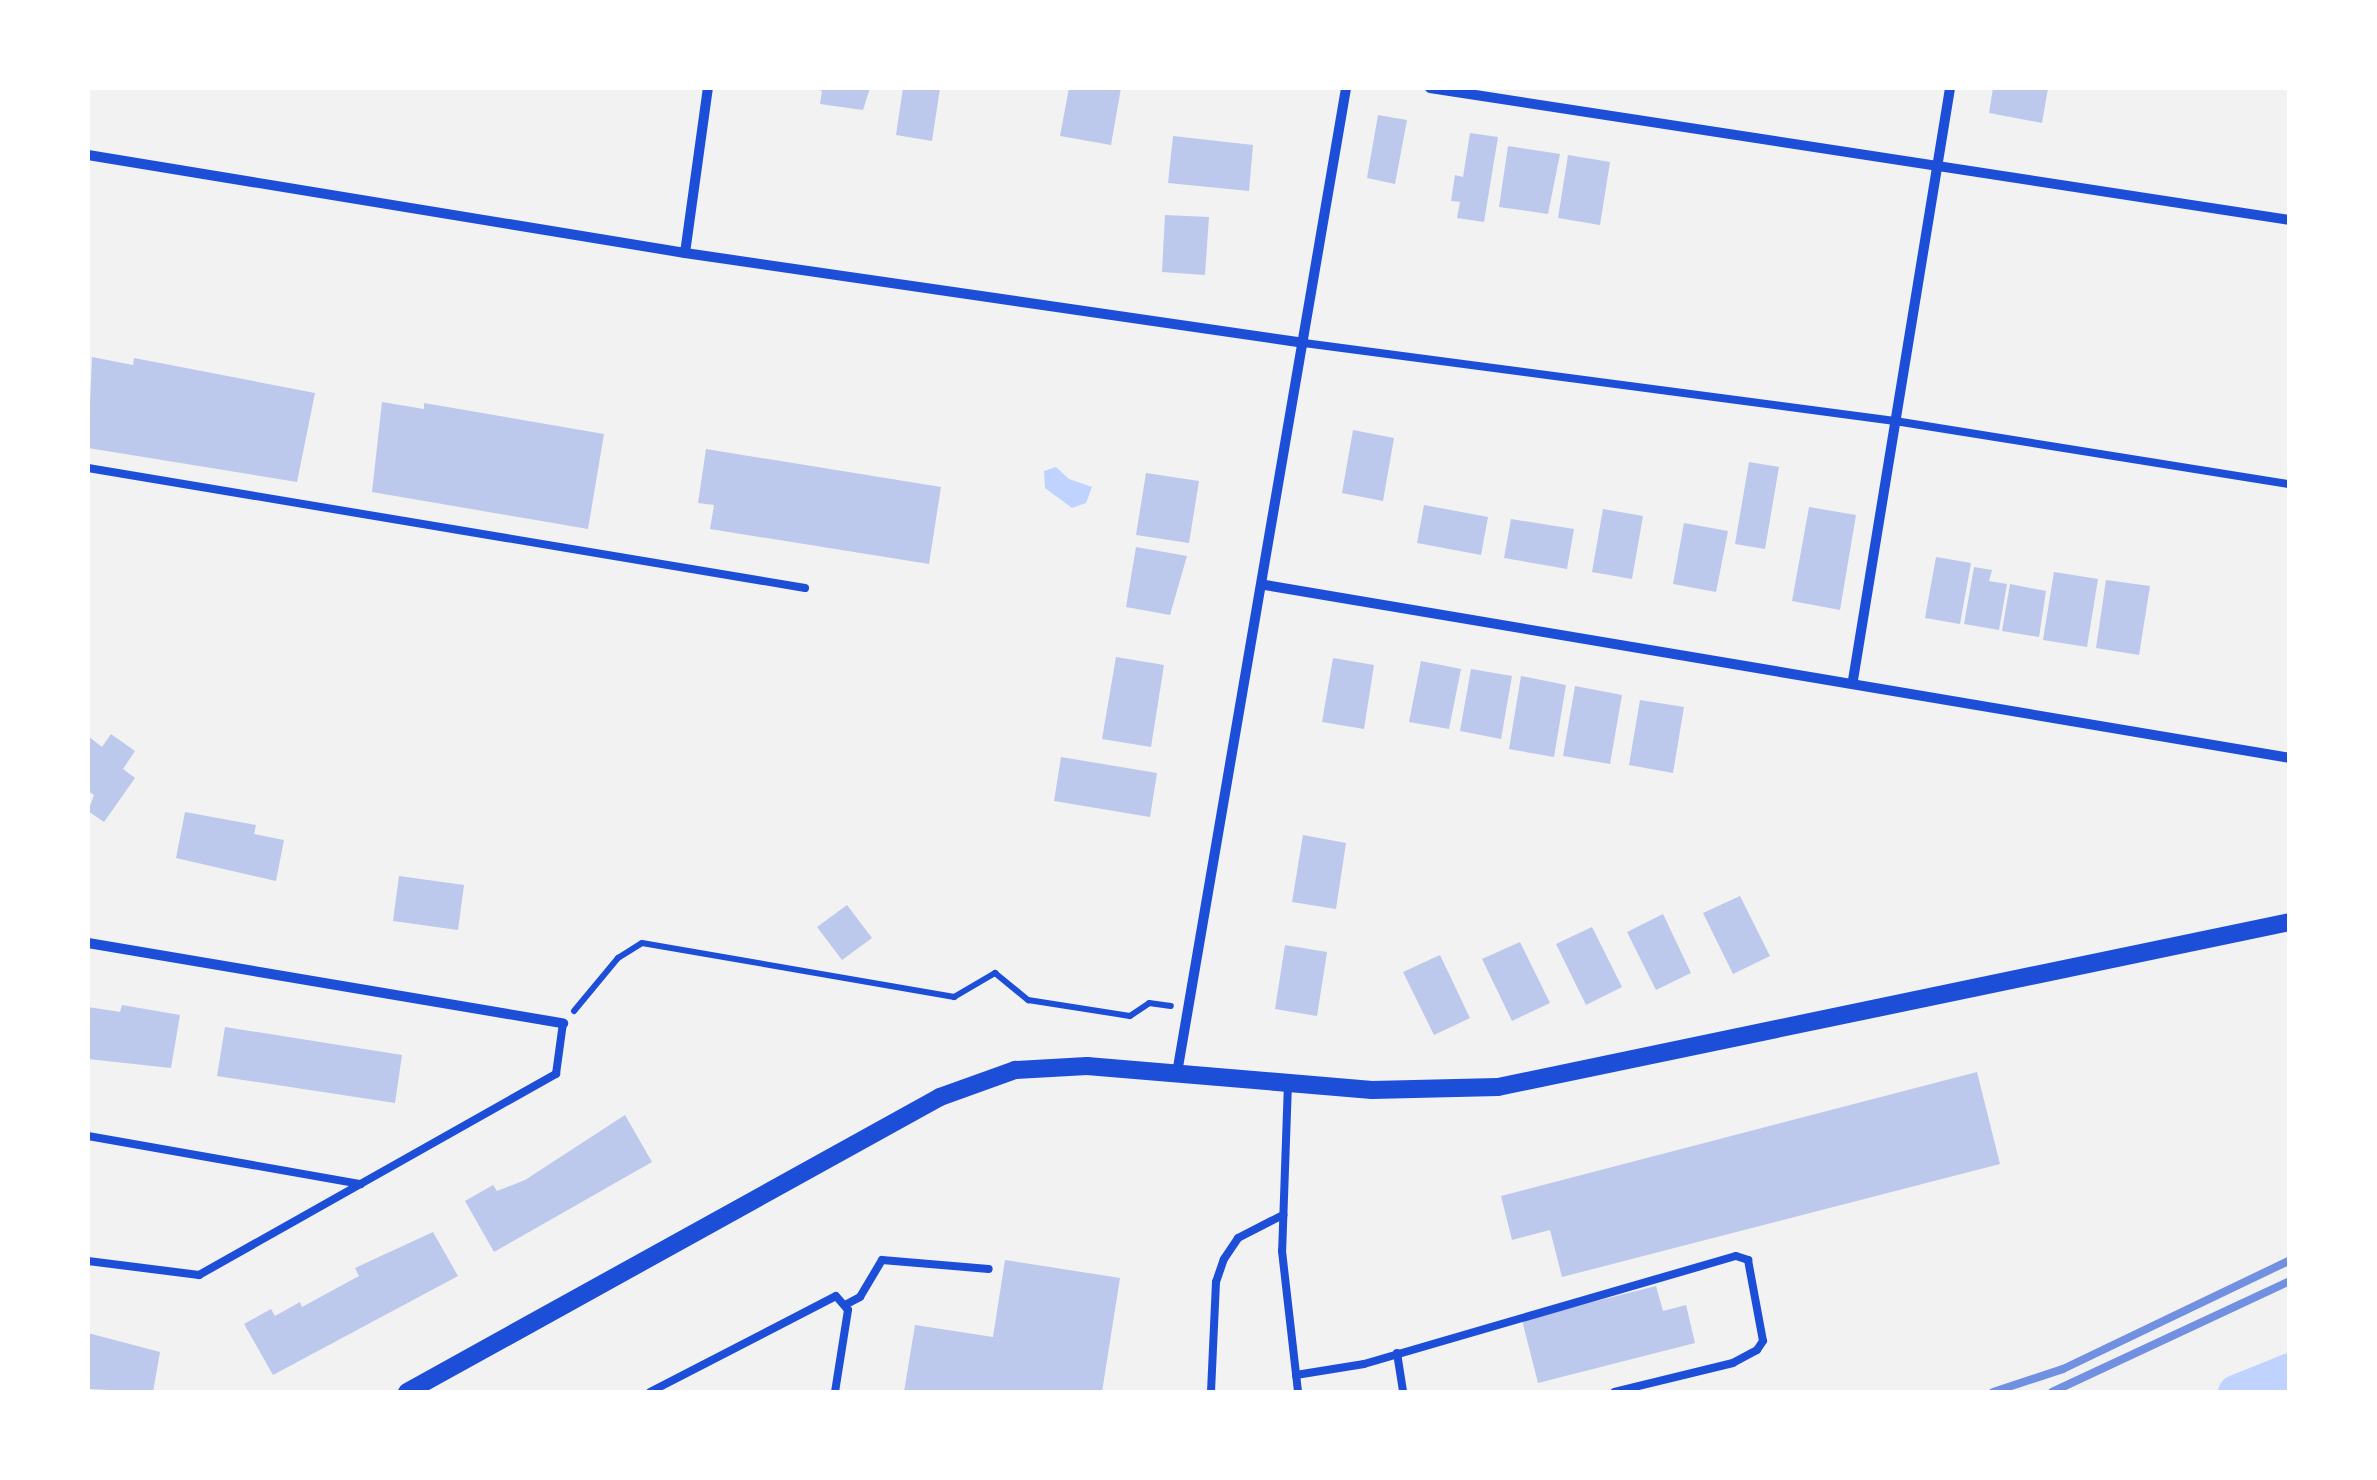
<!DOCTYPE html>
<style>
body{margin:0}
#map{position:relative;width:2377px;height:1480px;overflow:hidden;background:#f2f2f2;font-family:"Archivo Narrow",sans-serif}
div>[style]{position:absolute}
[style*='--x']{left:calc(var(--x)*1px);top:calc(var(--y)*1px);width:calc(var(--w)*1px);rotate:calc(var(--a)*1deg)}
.water>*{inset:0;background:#bfd3fe}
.canal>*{height:35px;margin:-17.5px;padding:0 17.5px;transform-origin:17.5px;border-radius:17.5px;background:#bfd3fe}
.building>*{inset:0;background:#bdc9ec}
.path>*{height:6px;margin:-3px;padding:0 3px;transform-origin:3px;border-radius:3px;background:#1d4ed8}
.service>*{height:8px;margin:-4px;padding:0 4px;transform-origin:4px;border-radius:4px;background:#1d4ed8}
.minor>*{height:10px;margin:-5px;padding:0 5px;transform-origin:5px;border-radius:5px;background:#1d4ed8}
.tertiary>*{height:18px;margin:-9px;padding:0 9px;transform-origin:9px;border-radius:9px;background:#1d4ed8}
.rail>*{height:8px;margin:-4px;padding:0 4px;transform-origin:4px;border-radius:4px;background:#7290e2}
span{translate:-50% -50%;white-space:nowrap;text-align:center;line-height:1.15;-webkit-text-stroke:8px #fff;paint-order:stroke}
.frame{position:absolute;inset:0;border:90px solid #fff;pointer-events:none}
</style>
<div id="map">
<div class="water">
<div style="clip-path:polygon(1056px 467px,1069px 479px,1092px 487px,1086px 503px,1072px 508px,1045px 488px,1044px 471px)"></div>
</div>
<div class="canal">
<div style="--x:2235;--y:1392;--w:59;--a:-21.8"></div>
</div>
<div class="building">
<div style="clip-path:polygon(811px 88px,870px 88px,863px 110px,820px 104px,822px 91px)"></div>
<div style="clip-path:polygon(903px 88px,940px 88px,932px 141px,896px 135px)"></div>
<div style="clip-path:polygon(1069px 88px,1121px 88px,1111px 145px,1060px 136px)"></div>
<div style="clip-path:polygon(1993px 88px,2048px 88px,2042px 123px,1989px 113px)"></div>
<div style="clip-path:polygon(1378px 115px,1407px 120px,1395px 184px,1367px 178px)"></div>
<div style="clip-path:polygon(1470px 133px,1498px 137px,1484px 222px,1457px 218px,1460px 202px,1451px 201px,1455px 175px,1463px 177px)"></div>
<div style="clip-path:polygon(1173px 136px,1253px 145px,1249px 191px,1168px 183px)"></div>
<div style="clip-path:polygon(1508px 146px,1560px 154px,1548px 214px,1499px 207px)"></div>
<div style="clip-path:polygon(1568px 155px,1610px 162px,1600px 225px,1558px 218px)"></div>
<div style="clip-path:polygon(1165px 215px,1209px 217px,1205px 275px,1162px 272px)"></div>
<div style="clip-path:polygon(92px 357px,133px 365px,134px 358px,315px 393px,297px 482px,88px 448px)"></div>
<div style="clip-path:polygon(382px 402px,424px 409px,424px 403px,604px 434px,588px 529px,372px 492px)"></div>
<div style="clip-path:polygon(1353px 430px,1394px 438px,1383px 501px,1342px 493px)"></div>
<div style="clip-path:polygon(706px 449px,941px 487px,929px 564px,710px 529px,714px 505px,698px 503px)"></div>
<div style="clip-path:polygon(1749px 462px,1779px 467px,1765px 549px,1735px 544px)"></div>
<div style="clip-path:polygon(1146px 473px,1199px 481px,1189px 543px,1136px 535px)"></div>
<div style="clip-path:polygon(1424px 505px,1488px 517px,1481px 555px,1417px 543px)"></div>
<div style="clip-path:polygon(1809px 507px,1856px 515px,1840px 610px,1792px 601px)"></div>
<div style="clip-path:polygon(1603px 509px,1643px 516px,1632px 579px,1592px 572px)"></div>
<div style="clip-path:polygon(1511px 519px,1574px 529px,1567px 569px,1504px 558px)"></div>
<div style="clip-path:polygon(1684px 523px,1728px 531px,1716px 592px,1673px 584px)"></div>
<div style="clip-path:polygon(1136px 547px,1187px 556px,1170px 615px,1126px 607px)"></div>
<div style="clip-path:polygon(1936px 557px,1971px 563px,1960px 624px,1925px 618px)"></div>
<div style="clip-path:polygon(1974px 567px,1992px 570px,1989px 581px,2007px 584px,1999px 630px,1964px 624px)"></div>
<div style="clip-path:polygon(2054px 572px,2098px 579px,2087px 647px,2043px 640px)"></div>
<div style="clip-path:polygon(2106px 580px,2150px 586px,2139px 655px,2096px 648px)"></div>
<div style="clip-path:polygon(2010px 584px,2046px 591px,2039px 637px,2002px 631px)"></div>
<div style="clip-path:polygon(1116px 657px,1164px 665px,1151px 747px,1102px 739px)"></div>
<div style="clip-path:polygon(1333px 658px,1374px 665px,1364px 729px,1322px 722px)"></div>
<div style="clip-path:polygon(1421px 661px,1461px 669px,1449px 729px,1409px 722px)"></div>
<div style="clip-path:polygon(1471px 669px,1512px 676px,1501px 739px,1460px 731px)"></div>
<div style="clip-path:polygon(1521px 676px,1566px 685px,1554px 757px,1509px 749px)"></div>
<div style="clip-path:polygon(1575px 686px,1622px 695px,1610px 764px,1563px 756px)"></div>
<div style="clip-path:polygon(1640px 700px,1684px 707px,1673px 773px,1629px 765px)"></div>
<div style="clip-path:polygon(111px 734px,135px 751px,123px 769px,135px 778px,104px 822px,88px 811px,94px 795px,88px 791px,88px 736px,102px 747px)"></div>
<div style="clip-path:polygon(1061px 757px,1157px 773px,1150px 817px,1054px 801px)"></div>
<div style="clip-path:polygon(185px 812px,256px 825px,254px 834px,284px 840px,276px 881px,176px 858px)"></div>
<div style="clip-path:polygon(1303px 835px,1346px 843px,1336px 909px,1292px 902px)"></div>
<div style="clip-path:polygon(399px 876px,464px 885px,458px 930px,393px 921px)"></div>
<div style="clip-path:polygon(1740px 896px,1770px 956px,1733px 974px,1703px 913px)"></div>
<div style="clip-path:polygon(847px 905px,872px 938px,842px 960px,817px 927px)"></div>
<div style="clip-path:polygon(1663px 914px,1691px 973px,1656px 990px,1627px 932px)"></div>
<div style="clip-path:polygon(1592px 927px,1622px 987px,1586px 1005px,1556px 944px)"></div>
<div style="clip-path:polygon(1520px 942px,1550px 1003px,1512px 1021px,1482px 959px)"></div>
<div style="clip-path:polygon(1285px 945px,1327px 952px,1317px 1016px,1275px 1009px)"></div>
<div style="clip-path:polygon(1440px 955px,1470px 1018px,1434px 1035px,1403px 972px)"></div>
<div style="clip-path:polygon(122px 1005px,180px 1015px,171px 1068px,88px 1059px,88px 1007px,120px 1012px)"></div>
<div style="clip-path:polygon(225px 1027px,402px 1055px,395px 1103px,217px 1076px)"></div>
<div style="clip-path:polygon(1977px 1072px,2000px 1164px,1562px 1277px,1550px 1230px,1512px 1240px,1501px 1196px)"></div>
<div style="clip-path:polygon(625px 1115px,652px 1162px,494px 1252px,465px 1201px,493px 1185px,497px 1191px,525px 1180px)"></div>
<div style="clip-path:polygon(433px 1232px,458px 1276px,273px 1375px,244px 1324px,271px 1309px,275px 1316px,300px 1302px,302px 1307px,359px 1276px,355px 1268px)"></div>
<div style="clip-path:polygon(1005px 1260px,1120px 1278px,1102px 1392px,904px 1392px,915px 1325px,993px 1337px)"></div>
<div style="clip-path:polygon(1656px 1286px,1663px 1311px,1686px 1305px,1695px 1343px,1538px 1383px,1522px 1320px)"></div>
<div style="clip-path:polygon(88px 1333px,160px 1352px,153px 1392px,88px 1389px)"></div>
</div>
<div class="path">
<div style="--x:574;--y:1011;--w:69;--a:-50.3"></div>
<div style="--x:618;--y:958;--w:28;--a:-32"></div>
<div style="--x:642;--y:943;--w:317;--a:9.8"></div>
<div style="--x:954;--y:997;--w:48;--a:-30.3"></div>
<div style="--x:995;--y:973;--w:43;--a:39.3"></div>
<div style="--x:1028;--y:1000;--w:103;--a:8.9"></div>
<div style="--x:1130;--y:1016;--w:23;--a:-34"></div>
<div style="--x:1149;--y:1003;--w:22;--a:8"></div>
</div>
<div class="service">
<div style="--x:1304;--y:343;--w:596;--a:7.52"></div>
<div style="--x:1895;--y:421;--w:400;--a:9.1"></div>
<div style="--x:88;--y:468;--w:727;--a:9.5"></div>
<div style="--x:1288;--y:1083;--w:168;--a:92"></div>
<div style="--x:1282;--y:1251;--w:142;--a:83.5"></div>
<div style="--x:88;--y:1136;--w:277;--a:10"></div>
<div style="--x:88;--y:1261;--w:112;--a:7.2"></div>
<div style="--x:199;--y:1275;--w:410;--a:-29.4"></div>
<div style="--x:556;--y:1074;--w:51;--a:-82.2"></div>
<div style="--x:845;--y:1305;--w:17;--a:-28"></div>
<div style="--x:860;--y:1297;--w:43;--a:-59.3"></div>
<div style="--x:882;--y:1260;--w:107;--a:4.8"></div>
<div style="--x:1397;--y:1353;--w:39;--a:81"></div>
<div style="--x:1296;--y:1375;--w:69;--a:-9.2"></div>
<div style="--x:1364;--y:1364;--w:387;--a:-16.2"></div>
<div style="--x:1736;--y:1256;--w:13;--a:18"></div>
<div style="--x:1748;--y:1260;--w:82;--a:79.5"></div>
<div style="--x:1763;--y:1341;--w:11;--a:124"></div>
<div style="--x:1757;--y:1350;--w:27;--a:152"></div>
<div style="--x:1733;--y:1363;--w:122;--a:166.3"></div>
<div style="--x:650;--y:1392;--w:209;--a:-27.3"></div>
<div style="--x:836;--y:1296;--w:18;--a:49"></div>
<div style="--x:848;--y:1310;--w:83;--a:99"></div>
<div style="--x:1211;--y:1392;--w:110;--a:-87.4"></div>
<div style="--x:1216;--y:1282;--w:24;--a:-71"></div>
<div style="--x:1224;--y:1259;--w:25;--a:-56"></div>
<div style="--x:1238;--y:1238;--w:51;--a:-27.1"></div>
</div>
<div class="minor">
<div style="--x:1430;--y:88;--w:870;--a:8.73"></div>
<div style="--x:88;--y:155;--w:605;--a:9.32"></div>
<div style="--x:685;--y:253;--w:626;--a:8.27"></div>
<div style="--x:685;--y:253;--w:167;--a:-82.1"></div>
<div style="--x:1265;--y:585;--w:1039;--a:9.58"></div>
<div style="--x:1853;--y:680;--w:600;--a:-80.69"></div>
<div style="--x:88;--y:943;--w:482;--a:9.6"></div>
<div style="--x:1177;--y:1073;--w:999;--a:-80.26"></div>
</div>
<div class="tertiary">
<div style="--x:407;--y:1392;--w:609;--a:-28.96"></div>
<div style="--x:940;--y:1097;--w:80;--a:-19.8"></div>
<div style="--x:1015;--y:1070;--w:72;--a:-3.2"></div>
<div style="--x:1087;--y:1066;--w:286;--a:4.8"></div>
<div style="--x:1372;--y:1090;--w:126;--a:-1.4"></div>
<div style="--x:1498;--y:1087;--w:809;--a:-11.77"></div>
</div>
<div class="rail">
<div style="--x:1993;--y:1392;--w:74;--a:-18.2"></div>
<div style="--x:2063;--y:1369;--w:252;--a:-25.6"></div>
<div style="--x:2052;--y:1392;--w:263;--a:-25"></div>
</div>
<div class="frame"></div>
</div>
